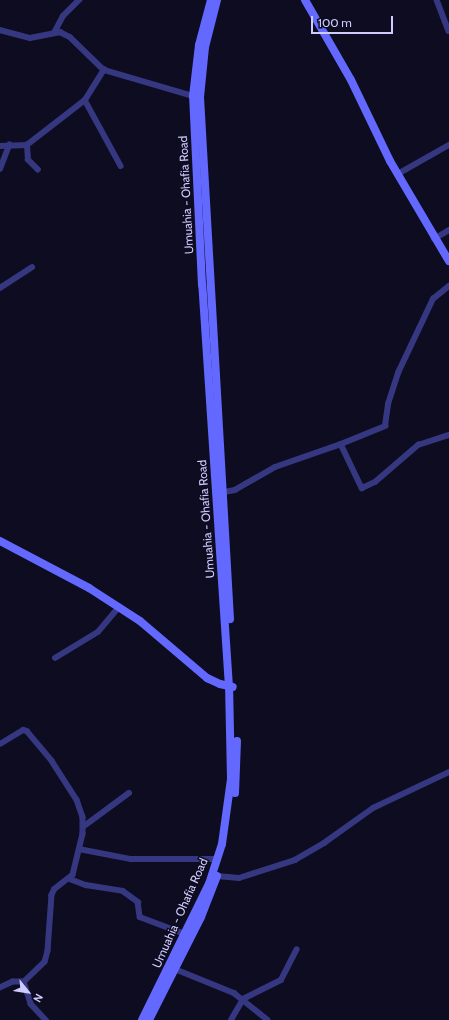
<!DOCTYPE html>
<style>
body{margin:0}
#map{position:relative;width:449px;height:1020px;overflow:hidden;background:#0e0c21;font-family:Cabin,sans-serif}
div>[style]{position:absolute}
[style*='--x']{left:calc(var(--x)*1px);top:calc(var(--y)*1px);width:calc(var(--w)*1px);rotate:calc(var(--a)*1deg)}
.street>*{height:5.5px;margin:-2.75px;padding:0 2.75px;transform-origin:2.75px;border-radius:2.75px;background:#363781}
.secondary>*{height:8px;margin:-4px;padding:0 4px;transform-origin:4px;border-radius:4px;background:#6368ff}
span{translate:-50% -50%;white-space:nowrap;text-align:center;line-height:1.15;-webkit-text-stroke:3px #0e0c21;paint-order:stroke}
.street-label{font-size:12px;color:#ceccff}
.north{position:absolute;left:8px;top:972px;width:40px;height:40px;-webkit-text-stroke:3px #0e0c21;paint-order:stroke;rotate:120deg;font-size:11px;font-weight:700;line-height:16px;text-align:center;color:#ceccff}
.north::after{content:'';display:block;margin:auto;width:14px;height:18px;background:#ceccff;clip-path:polygon(50% 0,100% 100%,50% 72%,0 100%)}
.scale{position:absolute;left:311px;top:16px;width:82px;height:18px;box-sizing:border-box;border:2px solid #ceccff;border-top:0;padding-left:5px;font-size:12px;line-height:14px;white-space:nowrap;color:#ceccff;-webkit-text-stroke:3px #0e0c21;paint-order:stroke}
</style>
<div id="map">
<div class="street">
<div style="--x:437;--y:0;--w:33;--a:69"></div>
<div style="--x:0;--y:30;--w:31;--a:15"></div>
<div style="--x:30;--y:38;--w:31;--a:-11"></div>
<div style="--x:60;--y:32;--w:11;--a:27"></div>
<div style="--x:70;--y:37;--w:47;--a:44.1"></div>
<div style="--x:54;--y:33;--w:19;--a:-62"></div>
<div style="--x:63;--y:16;--w:23;--a:-45"></div>
<div style="--x:85;--y:100;--w:75;--a:61.4"></div>
<div style="--x:0;--y:146;--w:27;--a:-2"></div>
<div style="--x:0;--y:169;--w:26;--a:-69"></div>
<div style="--x:38;--y:170;--w:14;--a:-135"></div>
<div style="--x:28;--y:160;--w:15;--a:-94"></div>
<div style="--x:27;--y:145;--w:73;--a:-37.8"></div>
<div style="--x:85;--y:100;--w:36;--a:-58"></div>
<div style="--x:104;--y:70;--w:93;--a:16.3"></div>
<div style="--x:398;--y:174;--w:59;--a:-29.6"></div>
<div style="--x:434;--y:239;--w:17;--a:-31"></div>
<div style="--x:0;--y:288;--w:38;--a:-33"></div>
<div style="--x:341;--y:444;--w:48;--a:-22.2"></div>
<div style="--x:385;--y:426;--w:22;--a:-82"></div>
<div style="--x:388;--y:404;--w:33;--a:-72"></div>
<div style="--x:398;--y:373;--w:82;--a:-64.7"></div>
<div style="--x:433;--y:299;--w:21;--a:-39"></div>
<div style="--x:224;--y:492;--w:11;--a:-10"></div>
<div style="--x:235;--y:490;--w:46;--a:-29.9"></div>
<div style="--x:275;--y:467;--w:70;--a:-19.2"></div>
<div style="--x:341;--y:444;--w:49;--a:64.5"></div>
<div style="--x:362;--y:488;--w:14;--a:-25"></div>
<div style="--x:375;--y:482;--w:57;--a:-40.7"></div>
<div style="--x:418;--y:445;--w:33;--a:-18"></div>
<div style="--x:55;--y:658;--w:50;--a:-31.2"></div>
<div style="--x:98;--y:632;--w:33;--a:-50"></div>
<div style="--x:0;--y:744;--w:27;--a:-31"></div>
<div style="--x:23;--y:730;--w:4;--a:14"></div>
<div style="--x:27;--y:731;--w:39;--a:50"></div>
<div style="--x:52;--y:761;--w:46;--a:57.3"></div>
<div style="--x:77;--y:800;--w:18;--a:71"></div>
<div style="--x:83;--y:817;--w:17;--a:90"></div>
<div style="--x:83;--y:834;--w:42;--a:103.7"></div>
<div style="--x:73;--y:875;--w:23;--a:142"></div>
<div style="--x:55;--y:889;--w:7;--a:117"></div>
<div style="--x:52;--y:895;--w:56;--a:94.1"></div>
<div style="--x:48;--y:951;--w:11;--a:105"></div>
<div style="--x:45;--y:962;--w:29;--a:136"></div>
<div style="--x:24;--y:982;--w:11;--a:180"></div>
<div style="--x:13;--y:982;--w:14;--a:155"></div>
<div style="--x:83;--y:827;--w:57;--a:-36.5"></div>
<div style="--x:79;--y:849;--w:53;--a:10.9"></div>
<div style="--x:131;--y:859;--w:86;--a:0"></div>
<div style="--x:217;--y:876;--w:22;--a:5"></div>
<div style="--x:239;--y:878;--w:59;--a:-17.8"></div>
<div style="--x:295;--y:860;--w:34;--a:-30"></div>
<div style="--x:324;--y:843;--w:60;--a:-35.5"></div>
<div style="--x:373;--y:808;--w:84;--a:-25.3"></div>
<div style="--x:70;--y:879;--w:17;--a:21"></div>
<div style="--x:86;--y:885;--w:37;--a:9"></div>
<div style="--x:123;--y:891;--w:19;--a:36"></div>
<div style="--x:138;--y:902;--w:15;--a:82"></div>
<div style="--x:140;--y:917;--w:48;--a:20.7"></div>
<div style="--x:175;--y:969;--w:64;--a:22.1"></div>
<div style="--x:234;--y:993;--w:43;--a:38.5"></div>
<div style="--x:24;--y:982;--w:23;--a:72"></div>
<div style="--x:31;--y:1004;--w:22;--a:47"></div>
<div style="--x:231;--y:1020;--w:24;--a:-60"></div>
<div style="--x:243;--y:999;--w:42;--a:-26.6"></div>
<div style="--x:281;--y:980;--w:34;--a:-63"></div>
</div>
<div class="secondary">
<div style="--x:217;--y:0;--w:49;--a:104.3"></div>
<div style="--x:205;--y:47;--w:50;--a:95.7"></div>
<div style="--x:200;--y:97;--w:523;--a:86.71"></div>
<div style="--x:305;--y:0;--w:92;--a:60.1"></div>
<div style="--x:351;--y:80;--w:90;--a:64.3"></div>
<div style="--x:390;--y:161;--w:116;--a:59.5"></div>
<div style="--x:0;--y:541;--w:101;--a:27.8"></div>
<div style="--x:89;--y:588;--w:61;--a:32.9"></div>
<div style="--x:140;--y:621;--w:88;--a:40.4"></div>
<div style="--x:207;--y:678;--w:14;--a:25"></div>
<div style="--x:220;--y:684;--w:13;--a:13"></div>
<div style="--x:235;--y:793;--w:52;--a:-87.8"></div>
<div style="--x:142;--y:1020;--w:152;--a:-63.8"></div>
<div style="--x:209;--y:884;--w:42;--a:-72"></div>
<div style="--x:222;--y:844;--w:66;--a:-82.1"></div>
<div style="--x:231;--y:779;--w:92;--a:-91.2"></div>
<div style="--x:229;--y:687;--w:403;--a:-93.8"></div>
<div style="--x:202;--y:285;--w:189;--a:-92.7"></div>
<div style="--x:193;--y:96;--w:51;--a:-83.3"></div>
<div style="--x:199;--y:45;--w:47;--a:-75.1"></div>
<div style="--x:149;--y:1020;--w:115;--a:-63.2"></div>
<div style="--x:201;--y:917;--w:44;--a:-68.7"></div>
</div>
<div class="street-label">
<span style="left:186px;top:195px;rotate:-93deg">Umuahia - Ohafia Road</span>
<span style="left:206px;top:519px;rotate:-94deg">Umuahia - Ohafia Road</span>
<span style="left:180px;top:913px;rotate:-66deg">Umuahia - Ohafia Road</span>
</div>
<div class="north">N</div>
<div class="scale">100 m</div>
</div>
